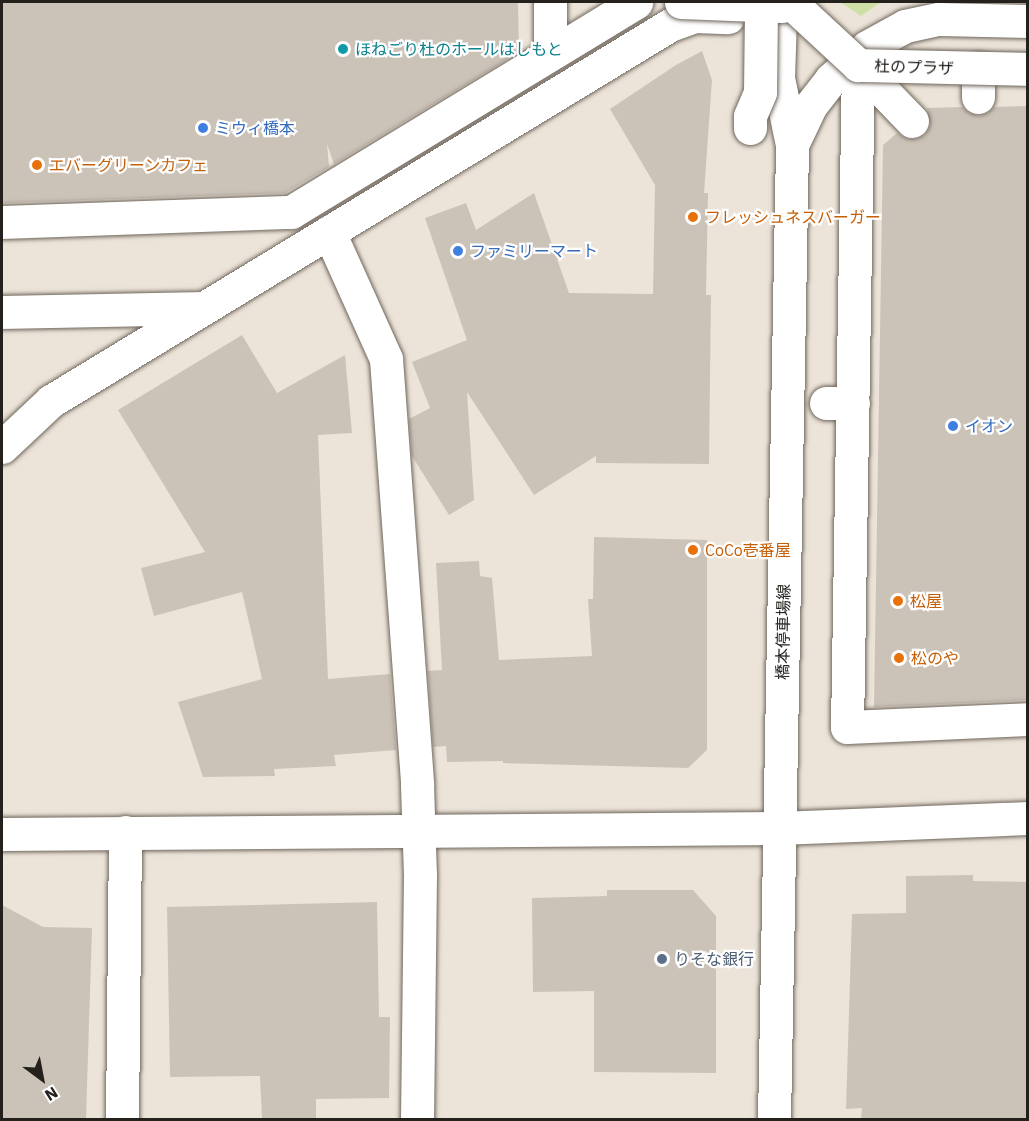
<!DOCTYPE html>
<meta charset="utf-8">
<style>
body{margin:0}
#map{position:relative;width:1029px;height:1121px;overflow:hidden;background:#ede4d9;font-family:"IBM Plex Sans","Noto Sans JP",sans-serif}
div>[style]{position:absolute}
[style*='--x']{left:calc(var(--x)*1px);top:calc(var(--y)*1px);width:calc(var(--w)*1px);rotate:calc(var(--a)*1deg)}
.green>*{inset:0;background:#cfe0a6}
.building>*{inset:0;background:#ccc3b8}
.roads{filter:drop-shadow(0 0 2px #6e665c) drop-shadow(0 0 2px #6e665c)}
.street>*{height:33px;margin:-16.5px;padding:0 16.5px;transform-origin:16.5px;border-radius:16.5px;background:#fff}
.secondary>*{height:33px;margin:-16.5px;padding:0 16.5px;transform-origin:16.5px;border-radius:16.5px;background:#fff}
.bridges{filter:drop-shadow(0 0 2px #6e665c) drop-shadow(0 0 2px #6e665c)}
.street-bridge>*{height:33px;margin:-16.5px;padding:0 16.5px;transform-origin:16.5px;border-radius:16.5px;background:#fff}
.dots>*{width:16px;height:16px;translate:-50% -50%;box-sizing:border-box;border:3px solid #fff;border-radius:50%}
span{translate:-50% -50%;white-space:nowrap;text-align:center;line-height:1.15;-webkit-text-stroke:4.5px #fff;paint-order:stroke}
.culture-label{font-size:16px;color:#0d838f}
.left{translate:0 -50%;text-align:left}
.street-label{font-size:16px;color:#24211d}
.shop-label{font-size:16px;color:#366cbe}
.food-label{font-size:16px;color:#c56008}
.service-label{font-size:16px;color:#4e5e75}
.frame{position:absolute;inset:0;border:3px solid #24211d;pointer-events:none}
.north{position:absolute;left:12px;top:1049px;width:60px;height:60px;-webkit-text-stroke:4px #fff;paint-order:stroke;rotate:148deg;font-size:16px;font-weight:700;line-height:24px;text-align:center;color:#24211d}
.north::after{content:'';display:block;margin:auto;width:21px;height:27px;background:#24211d;clip-path:polygon(50% 0,100% 100%,50% 72%,0 100%)}
</style>
<div id="map">
<div class="green">
<div style="clip-path:polygon(840px 2px,881px 2px,861px 16px)"></div>
</div>
<div class="building">
<div style="clip-path:polygon(2px 2px,518px 2px,519px 52px,334px 164px,327px 144px,329px 167px,285px 193px,2px 203px)"></div>
<div style="clip-path:polygon(702px 51px,712px 80px,704px 193px,708px 193px,706px 295px,711px 295px,709px 464px,596px 463px,596px 456px,534px 495px,467px 392px,474px 500px,449px 515px,412px 456px,409px 419px,430px 408px,412px 362px,467px 340px,425px 218px,466px 203px,476px 230px,534px 193px,569px 293px,653px 294px,655px 185px,610px 109px,676px 65px)"></div>
<div style="clip-path:polygon(1028px 106px,1028px 700px,874px 707px,883px 145px,897px 133px,907px 139px,916px 139px,925px 135px,930px 126px,927px 108px,962px 107px,969px 113px,979px 116px,988px 113px,994px 107px)"></div>
<div style="clip-path:polygon(242px 335px,277px 393px,345px 355px,352px 433px,318px 435px,328px 679px,390px 674px,396px 750px,334px 755px,336px 766px,274px 769px,275px 776px,203px 777px,178px 702px,262px 679px,242px 592px,154px 616px,141px 568px,205px 552px,118px 410px)"></div>
<div style="clip-path:polygon(594px 537px,707px 540px,707px 750px,688px 768px,503px 763px,503px 761px,447px 762px,446px 746px,433px 747px,428px 671px,442px 670px,436px 563px,479px 561px,480px 576px,492px 578px,499px 660px,592px 656px,588px 599px,593px 599px)"></div>
<div style="clip-path:polygon(973px 875px,973px 881px,1028px 882px,1028px 1119px,861px 1119px,862px 1108px,846px 1109px,852px 914px,906px 913px,906px 876px)"></div>
<div style="clip-path:polygon(607px 890px,693px 890px,716px 916px,716px 1073px,594px 1072px,594px 991px,533px 992px,532px 898px,607px 896px)"></div>
<div style="clip-path:polygon(377px 902px,379px 1017px,390px 1017px,389px 1098px,316px 1099px,316px 1119px,262px 1119px,260px 1076px,170px 1077px,167px 907px)"></div>
<div style="clip-path:polygon(2px 905px,43px 927px,92px 928px,86px 1119px,2px 1119px)"></div>
</div>
<div class="roads">
<div class="street">
<div style="--x:550;--y:2;--w:51;--a:90"></div>
<div style="--x:978;--y:69;--w:28;--a:90"></div>
<div style="--x:912;--y:121;--w:78;--a:-134"></div>
<div style="--x:858;--y:65;--w:662;--a:90.95"></div>
<div style="--x:847;--y:727;--w:181;--a:-2.5"></div>
<div style="--x:792;--y:145;--w:44;--a:-64.6"></div>
<div style="--x:811;--y:105;--w:33;--a:-52"></div>
<div style="--x:831;--y:79;--w:48;--a:-41.6"></div>
<div style="--x:867;--y:47;--w:43;--a:-28.9"></div>
<div style="--x:905;--y:26;--w:35;--a:-12"></div>
<div style="--x:939;--y:19;--w:89;--a:1.3"></div>
<div style="--x:792;--y:145;--w:68;--a:-101.8"></div>
<div style="--x:778;--y:78;--w:59;--a:-88.1"></div>
<div style="--x:780;--y:19;--w:23;--a:-47"></div>
<div style="--x:2;--y:222;--w:289;--a:-2"></div>
<div style="--x:291;--y:212;--w:404;--a:-31.3"></div>
<div style="--x:329;--y:232;--w:139;--a:65.8"></div>
<div style="--x:386;--y:359;--w:427;--a:85.8"></div>
<div style="--x:417;--y:785;--w:90;--a:88.1"></div>
<div style="--x:420;--y:875;--w:245;--a:90.7"></div>
<div style="--x:2;--y:312;--w:200;--a:-1.1"></div>
<div style="--x:826;--y:403;--w:27;--a:0"></div>
<div style="--x:2;--y:447;--w:67;--a:-43.2"></div>
<div style="--x:51;--y:401;--w:724;--a:-31.28"></div>
<div style="--x:670;--y:25;--w:27;--a:-20"></div>
<div style="--x:695;--y:16;--w:33;--a:2"></div>
<div style="--x:122;--y:1120;--w:288;--a:-89.4"></div>
</div>
<div class="secondary">
<div style="--x:2;--y:834;--w:777;--a:-0.44"></div>
<div style="--x:779;--y:828;--w:249;--a:-2.3"></div>
<div style="--x:774;--y:1120;--w:975;--a:-88.94"></div>
</div>
</div>
<div class="bridges">
<div class="street-bridge">
<div style="--x:681;--y:2;--w:101;--a:2.3"></div>
<div style="--x:790;--y:2;--w:93;--a:42.8"></div>
<div style="--x:858;--y:65;--w:170;--a:1.3"></div>
<div style="--x:750;--y:128;--w:12;--a:-90"></div>
<div style="--x:750;--y:116;--w:26;--a:-67"></div>
<div style="--x:760;--y:92;--w:87;--a:-89.3"></div>
</div>
</div>
<div class="dots">
<div style="left:343px;top:49px;background:#0f9aa8"></div>
<div style="left:203px;top:128px;background:#3f7fe0"></div>
<div style="left:37px;top:165px;background:#e8710a"></div>
<div style="left:693px;top:217px;background:#e8710a"></div>
<div style="left:458px;top:251px;background:#3f7fe0"></div>
<div style="left:953px;top:426px;background:#3f7fe0"></div>
<div style="left:693px;top:550px;background:#e8710a"></div>
<div style="left:898px;top:601px;background:#e8710a"></div>
<div style="left:899px;top:658px;background:#e8710a"></div>
<div style="left:662px;top:959px;background:#5c6f8a"></div>
</div>
<div class="culture-label">
<span class="left" style="left:355px;top:49px">ほねごり杜のホールはしもと</span>
</div>
<div class="street-label">
<span style="left:914px;top:67px;rotate:2deg">杜のプラザ</span>
<span style="left:783px;top:632px;rotate:-89deg">橋本停車場線</span>
</div>
<div class="shop-label">
<span class="left" style="left:215px;top:128px">ミウィ橋本</span>
<span class="left" style="left:470px;top:251px">ファミリーマート</span>
<span class="left" style="left:965px;top:426px">イオン</span>
</div>
<div class="food-label">
<span class="left" style="left:49px;top:165px">エバーグリーンカフェ</span>
<span class="left" style="left:705px;top:217px">フレッシュネスバーガー</span>
<span class="left" style="left:705px;top:550px">CoCo壱番屋</span>
<span class="left" style="left:910px;top:601px">松屋</span>
<span class="left" style="left:911px;top:658px">松のや</span>
</div>
<div class="service-label">
<span class="left" style="left:674px;top:959px">りそな銀行</span>
</div>
<div class="frame"></div>
<div class="north">N</div>
</div>
